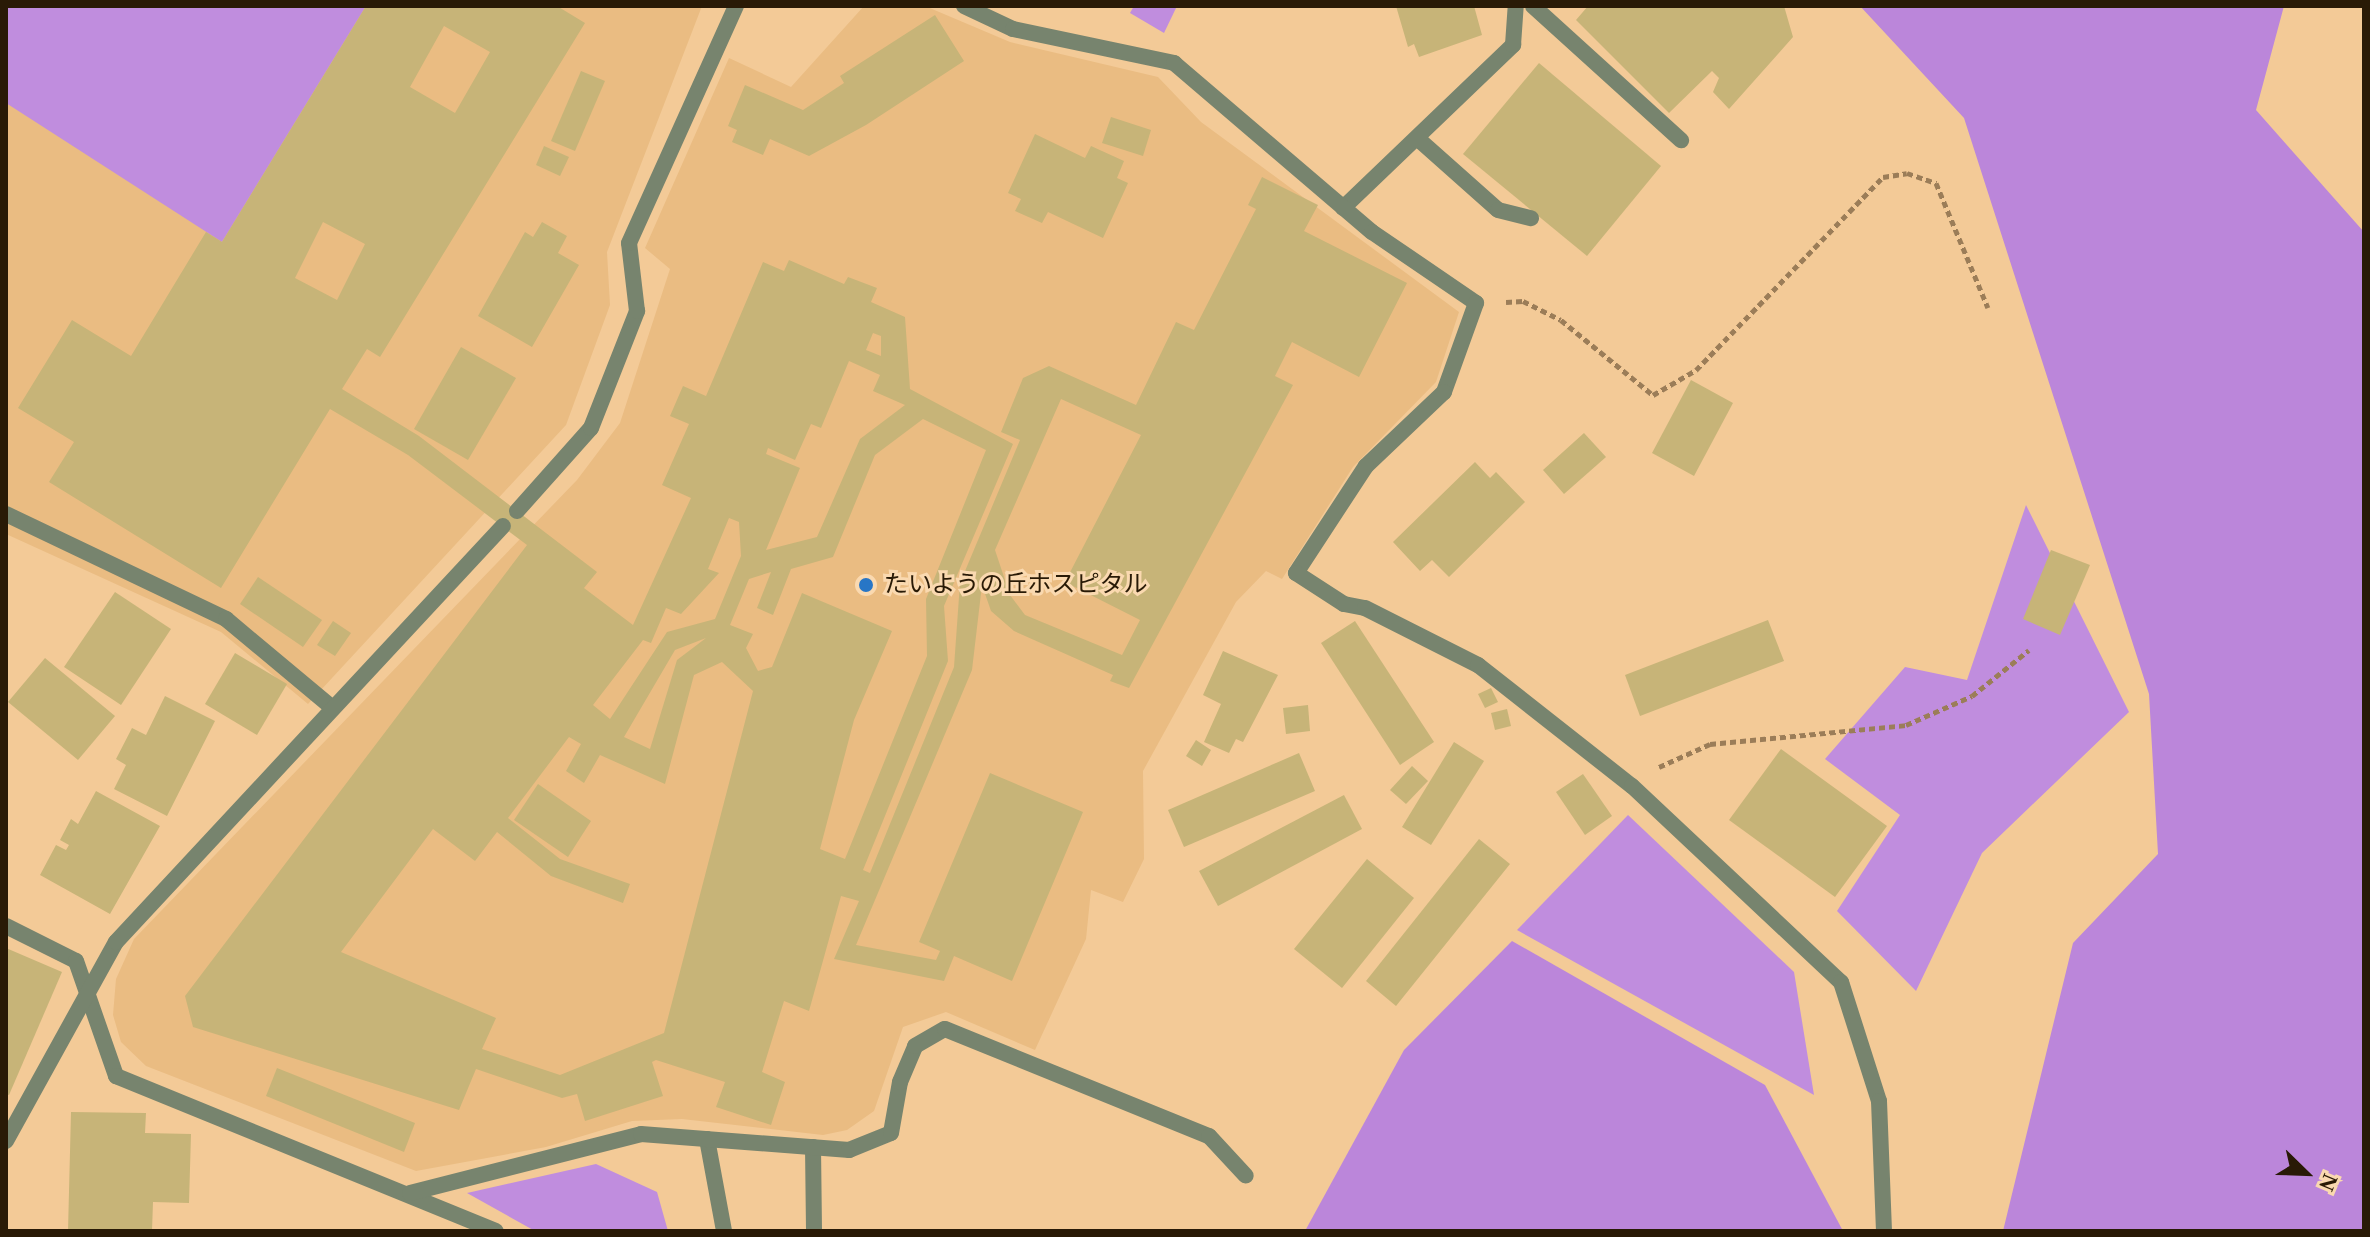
<!DOCTYPE html>
<meta charset="utf-8">
<style>
body{margin:0}
#map{position:relative;width:2370px;height:1237px;overflow:hidden;background:#f3ca97;font-family:"Times New Roman","Noto Sans JP",serif}
div>[style]{position:absolute}
[style*='--x']{left:calc(var(--x)*1px);top:calc(var(--y)*1px);width:calc(var(--w)*1px);rotate:calc(var(--a)*1deg)}
.built>*{inset:0;background:#eabc82}
.green>*{inset:0;background:#c08dde}
.forest>*{inset:0;background:#bb86da}
.building>*{inset:0;background:#c7b478}
.path>*{height:5px;margin-top:-2.5px;transform-origin:0;background:repeating-linear-gradient(90deg,#9b7d58 0 6px,transparent 0 10px)}
.service>*{height:16px;margin:-8px;padding:0 8px;transform-origin:8px;border-radius:8px;background:#77846e}
.minor>*{height:16px;margin:-8px;padding:0 8px;transform-origin:8px;border-radius:8px;background:#77846e}
.dots>*{width:22px;height:22px;translate:-50% -50%;box-sizing:border-box;border:4px solid #fad9b0;border-radius:50%}
span{translate:-50% -50%;white-space:nowrap;text-align:center;line-height:1.15;-webkit-text-stroke:6px #fad9b0;paint-order:stroke}
.poi-label{font-size:24px;color:#291a06}
.left{translate:0 -50%;text-align:left}
.frame{position:absolute;inset:0;border:8px solid #291a06;pointer-events:none}
.north{position:absolute;left:2266px;top:1133px;width:80px;height:80px;-webkit-text-stroke:6px #fad9b0;paint-order:stroke;rotate:113deg;font-size:22px;font-weight:700;line-height:32px;text-align:center;color:#291a06}
.north::after{content:'';display:block;margin:auto;width:28px;height:36px;background:#291a06;clip-path:polygon(50% 0,100% 100%,50% 72%,0 100%)}
</style>
<div id="map">
<div class="built">
<div style="clip-path:polygon(6px 6px,702px 6px,607px 252px,610px 305px,566px 425px,308px 704px,221px 632px,6px 534px)"></div>
<div style="clip-path:polygon(864px 6px,925px 6px,1010px 42px,1158px 77px,1201px 122px,1459px 312px,1436px 382px,1353px 467px,1282px 579px,1266px 571px,1236px 602px,1143px 771px,1144px 859px,1123px 902px,1091px 890px,1086px 939px,1035px 1050px,946px 1012px,903px 1027px,874px 1111px,847px 1130px,823px 1135px,682px 1119px,632px 1121px,546px 1147px,416px 1171px,146px 1066px,121px 1042px,113px 1015px,116px 979px,134px 939px,577px 480px,620px 423px,670px 269px,645px 248px,729px 58px,791px 87px)"></div>
</div>
<div class="green">
<div style="clip-path:polygon(6px 6px,366px 6px,222px 242px,6px 103px)"></div>
<div style="clip-path:polygon(1134px 6px,1177px 6px,1164px 33px,1130px 13px)"></div>
<div style="clip-path:polygon(2026px 505px,2129px 712px,1982px 853px,1916px 991px,1837px 911px,1900px 815px,1825px 759px,1905px 667px,1967px 680px)"></div>
<div style="clip-path:polygon(1628px 815px,1794px 972px,1814px 1095px,1517px 930px)"></div>
<div style="clip-path:polygon(596px 1164px,657px 1192px,668px 1231px,535px 1231px,467px 1193px)"></div>
</div>
<div class="forest">
<div style="clip-path:polygon(1860px 6px,2284px 6px,2256px 110px,2364px 232px,2364px 1231px,2003px 1231px,2073px 943px,2158px 854px,2149px 694px,1964px 118px)"></div>
<div style="clip-path:polygon(1512px 941px,1765px 1085px,1843px 1231px,1305px 1231px,1404px 1050px)"></div>
</div>
<div class="building">
<div style="clip-path:polygon(evenodd,366px 6px,557px 6px,585px 23px,380px 357px,367px 349px,342px 389px,419px 436px,597px 572px,584px 588px,633px 625px,691px 498px,662px 485px,689px 424px,670px 416px,683px 386px,706px 396px,763px 262px,784px 271px,789px 260px,844px 284px,848px 277px,877px 288px,871px 302px,905px 317px,910px 389px,1013px 444px,944px 606px,948px 661px,863px 870px,870px 873px,954px 667px,960px 583px,1020px 440px,1001px 432px,1023px 378px,1049px 366px,1136px 405px,1176px 322px,1194px 330px,1256px 209px,1248px 205px,1262px 177px,1318px 205px,1304px 231px,1407px 283px,1359px 377px,1292px 342px,1275px 376px,1293px 385px,1129px 688px,1110px 681px,1113px 675px,1014px 631px,991px 611px,982px 585px,972px 670px,856px 945px,936px 960px,940px 951px,919px 942px,990px 773px,1083px 812px,1012px 981px,954px 956px,944px 981px,834px 959px,859px 901px,841px 896px,809px 1011px,784px 1001px,762px 1072px,785px 1082px,771px 1125px,716px 1107px,725px 1082px,656px 1060px,652px 1062px,663px 1096px,585px 1121px,577px 1094px,562px 1098px,476px 1069px,459px 1110px,193px 1027px,185px 996px,527px 545px,408px 455px,330px 409px,221px 588px,49px 482px,74px 442px,18px 408px,72px 320px,131px 356px,206px 232px,222px 242px,366px 6px,444px 26px,490px 52px,455px 113px,410px 87px,444px 26px,366px 6px,323px 222px,365px 244px,337px 300px,295px 278px,323px 222px,366px 6px,873px 333px,881px 336px,881px 356px,866px 350px,873px 333px,366px 6px,849px 361px,880px 375px,873px 391px,905px 405px,860px 439px,817px 537px,766px 550px,800px 468px,766px 454px,768px 448px,795px 460px,811px 424px,821px 428px,849px 361px,366px 6px,1061px 399px,1141px 435px,1065px 582px,1140px 620px,1122px 655px,1025px 615px,1010px 595px,995px 550px,1061px 399px,366px 6px,923px 419px,986px 450px,926px 599px,927px 656px,845px 859px,820px 849px,854px 720px,892px 631px,802px 593px,772px 667px,758px 671px,746px 648px,753px 634px,730px 625px,749px 579px,771px 572px,757px 608px,773px 615px,791px 569px,833px 557px,875px 455px,923px 419px,366px 6px,729px 518px,739px 522px,741px 556px,715px 619px,667px 632px,610px 719px,593px 705px,643px 640px,651px 643px,666px 608px,681px 614px,719px 573px,708px 569px,729px 518px,366px 6px,706px 638px,677px 660px,650px 749px,624px 737px,675px 650px,706px 638px,366px 6px,722px 662px,753px 691px,664px 1033px,560px 1075px,482px 1049px,496px 1018px,341px 952px,433px 829px,475px 861px,497px 832px,551px 876px,623px 903px,630px 884px,560px 859px,508px 818px,569px 737px,581px 744px,566px 771px,584px 783px,600px 755px,665px 784px,694px 675px,722px 662px)"></div>
<div style="clip-path:polygon(1396px 6px,1474px 6px,1482px 35px,1419px 57px,1414px 44px,1408px 47px)"></div>
<div style="clip-path:polygon(1588px 6px,1784px 6px,1793px 37px,1729px 109px,1713px 92px,1719px 78px,1712px 71px,1669px 113px,1576px 20px)"></div>
<div style="clip-path:polygon(935px 15px,964px 61px,866px 125px,809px 156px,770px 139px,763px 155px,732px 142px,737px 130px,728px 126px,745px 85px,803px 110px,844px 83px,840px 76px)"></div>
<div style="clip-path:polygon(1539px 63px,1661px 166px,1587px 256px,1463px 154px)"></div>
<div style="clip-path:polygon(581px 71px,605px 81px,575px 151px,551px 141px)"></div>
<div style="clip-path:polygon(1111px 117px,1151px 130px,1143px 156px,1102px 143px)"></div>
<div style="clip-path:polygon(1035px 134px,1085px 158px,1091px 146px,1124px 161px,1117px 178px,1128px 183px,1103px 238px,1048px 212px,1042px 223px,1015px 211px,1021px 199px,1008px 193px)"></div>
<div style="clip-path:polygon(544px 146px,569px 157px,560px 176px,536px 165px)"></div>
<div style="clip-path:polygon(542px 222px,567px 236px,558px 253px,579px 265px,532px 347px,478px 316px,525px 232px,533px 237px)"></div>
<div style="clip-path:polygon(461px 347px,516px 378px,468px 460px,414px 429px)"></div>
<div style="clip-path:polygon(1691px 380px,1733px 403px,1694px 476px,1652px 453px)"></div>
<div style="clip-path:polygon(1584px 433px,1606px 457px,1564px 494px,1543px 470px)"></div>
<div style="clip-path:polygon(1475px 462px,1490px 478px,1496px 472px,1525px 502px,1449px 577px,1432px 560px,1420px 571px,1393px 542px)"></div>
<div style="clip-path:polygon(2051px 550px,2090px 565px,2060px 635px,2023px 619px)"></div>
<div style="clip-path:polygon(258px 577px,322px 620px,303px 647px,240px 604px)"></div>
<div style="clip-path:polygon(115px 592px,171px 629px,121px 705px,64px 667px)"></div>
<div style="clip-path:polygon(1768px 620px,1784px 661px,1640px 716px,1625px 675px)"></div>
<div style="clip-path:polygon(333px 621px,351px 633px,335px 656px,317px 645px)"></div>
<div style="clip-path:polygon(1355px 621px,1434px 742px,1400px 765px,1321px 643px)"></div>
<div style="clip-path:polygon(1223px 651px,1278px 675px,1243px 742px,1236px 739px,1229px 753px,1204px 742px,1221px 704px,1203px 695px)"></div>
<div style="clip-path:polygon(235px 653px,287px 684px,257px 735px,205px 704px)"></div>
<div style="clip-path:polygon(45px 658px,115px 716px,78px 760px,8px 702px)"></div>
<div style="clip-path:polygon(1491px 688px,1498px 702px,1485px 708px,1478px 694px)"></div>
<div style="clip-path:polygon(165px 696px,215px 721px,167px 816px,114px 789px,126px 765px,116px 759px,132px 728px,146px 735px)"></div>
<div style="clip-path:polygon(1308px 705px,1310px 731px,1286px 734px,1283px 708px)"></div>
<div style="clip-path:polygon(1507px 709px,1511px 726px,1495px 730px,1491px 713px)"></div>
<div style="clip-path:polygon(1196px 740px,1211px 750px,1202px 766px,1186px 756px)"></div>
<div style="clip-path:polygon(1454px 742px,1484px 761px,1431px 845px,1402px 827px)"></div>
<div style="clip-path:polygon(1781px 749px,1887px 826px,1835px 897px,1729px 820px)"></div>
<div style="clip-path:polygon(1299px 753px,1315px 791px,1184px 847px,1168px 810px)"></div>
<div style="clip-path:polygon(1412px 766px,1428px 781px,1406px 804px,1390px 790px)"></div>
<div style="clip-path:polygon(1583px 774px,1612px 816px,1585px 835px,1556px 792px)"></div>
<div style="clip-path:polygon(538px 784px,591px 821px,568px 857px,514px 820px)"></div>
<div style="clip-path:polygon(96px 791px,160px 826px,110px 914px,40px 875px,56px 845px,66px 850px,69px 845px,60px 840px,71px 819px,78px 824px)"></div>
<div style="clip-path:polygon(1344px 795px,1362px 829px,1218px 906px,1199px 871px)"></div>
<div style="clip-path:polygon(1479px 839px,1510px 864px,1396px 1006px,1366px 981px)"></div>
<div style="clip-path:polygon(1367px 859px,1414px 898px,1342px 988px,1294px 949px)"></div>
<div style="clip-path:polygon(6px 948px,62px 972px,9px 1095px,6px 1094px)"></div>
<div style="clip-path:polygon(277px 1068px,415px 1123px,404px 1152px,266px 1096px)"></div>
<div style="clip-path:polygon(71px 1112px,146px 1113px,145px 1133px,191px 1134px,189px 1203px,153px 1202px,152px 1231px,68px 1231px)"></div>
</div>
<div class="path">
<div style="--x:1506;--y:302;--w:17;--a:-3"></div>
<div style="--x:1523;--y:301;--w:42;--a:26.6"></div>
<div style="--x:1561;--y:320;--w:119;--a:39.2"></div>
<div style="--x:1653;--y:395;--w:50;--a:-30.2"></div>
<div style="--x:1696;--y:370;--w:269;--a:-45.9"></div>
<div style="--x:1883;--y:177;--w:24;--a:-9"></div>
<div style="--x:1907;--y:173;--w:31;--a:19"></div>
<div style="--x:1936;--y:183;--w:135;--a:67.4"></div>
<div style="--x:1659;--y:767;--w:56;--a:-24.3"></div>
<div style="--x:1710;--y:744;--w:197;--a:-5.5"></div>
<div style="--x:1906;--y:725;--w:72;--a:-23.7"></div>
<div style="--x:1972;--y:696;--w:73;--a:-38.9"></div>
</div>
<div class="service">
<div style="--x:1533;--y:6;--w:200;--a:42.2"></div>
<div style="--x:1417;--y:138;--w:108;--a:41.6"></div>
<div style="--x:1498;--y:210;--w:34;--a:14"></div>
<div style="--x:1343;--y:208;--w:236;--a:-43.8"></div>
<div style="--x:1513;--y:45;--w:39;--a:-86"></div>
<div style="--x:707;--y:1139;--w:94;--a:79.5"></div>
<div style="--x:813;--y:1147;--w:84;--a:89.3"></div>
</div>
<div class="minor">
<div style="--x:964;--y:6;--w:54;--a:25.1"></div>
<div style="--x:1013;--y:29;--w:165;--a:11.9"></div>
<div style="--x:1174;--y:63;--w:260;--a:40.5"></div>
<div style="--x:1372;--y:232;--w:126;--a:34.3"></div>
<div style="--x:1476;--y:303;--w:95;--a:109.8"></div>
<div style="--x:1444;--y:392;--w:108;--a:136.5"></div>
<div style="--x:1366;--y:466;--w:128;--a:123.2"></div>
<div style="--x:1296;--y:573;--w:57;--a:32.9"></div>
<div style="--x:1344;--y:604;--w:21;--a:11"></div>
<div style="--x:1365;--y:608;--w:127;--a:26.8"></div>
<div style="--x:1478;--y:665;--w:196;--a:38.2"></div>
<div style="--x:1632;--y:786;--w:287;--a:43.2"></div>
<div style="--x:1841;--y:982;--w:125;--a:72.3"></div>
<div style="--x:1879;--y:1101;--w:130;--a:87.8"></div>
<div style="--x:517;--y:511;--w:111;--a:-48.3"></div>
<div style="--x:591;--y:428;--w:126;--a:-68.5"></div>
<div style="--x:637;--y:311;--w:68;--a:-96.7"></div>
<div style="--x:629;--y:243;--w:260;--a:-65.7"></div>
<div style="--x:6;--y:514;--w:244;--a:25.5"></div>
<div style="--x:226;--y:619;--w:136;--a:39.9"></div>
<div style="--x:6;--y:926;--w:78;--a:26.6"></div>
<div style="--x:76;--y:961;--w:122;--a:70.8"></div>
<div style="--x:116;--y:1076;--w:410;--a:22.2"></div>
<div style="--x:6;--y:1141;--w:227;--a:-61.1"></div>
<div style="--x:116;--y:942;--w:568;--a:-47.07"></div>
<div style="--x:410;--y:1193;--w:238;--a:-14.3"></div>
<div style="--x:641;--y:1134;--w:209;--a:4.4"></div>
<div style="--x:849;--y:1150;--w:45;--a:-22"></div>
<div style="--x:891;--y:1133;--w:52;--a:-80"></div>
<div style="--x:900;--y:1082;--w:39;--a:-67"></div>
<div style="--x:915;--y:1046;--w:34;--a:-30"></div>
<div style="--x:945;--y:1029;--w:285;--a:22.1"></div>
<div style="--x:1209;--y:1136;--w:54;--a:47.2"></div>
</div>
<div class="dots">
<div style="left:866px;top:585px;background:#2876c6"></div>
</div>
<div class="poi-label">
<span class="left" style="left:884px;top:585px">たいようの丘ホスピタル</span>
</div>
<div class="frame"></div>
<div class="north">N</div>
</div>
